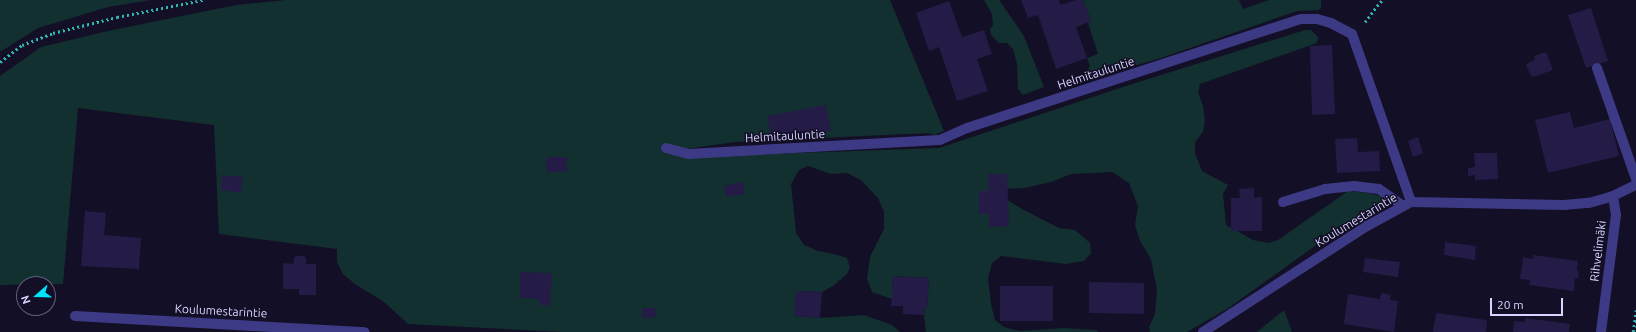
<!DOCTYPE html>
<meta charset="utf-8">
<style>
body{margin:0}
#map{position:relative;width:1636px;height:332px;overflow:hidden;background:#130f26;font-family:Ubuntu,sans-serif}
div>[style]{position:absolute}
[style*='--x']{left:calc(var(--x)*1px);top:calc(var(--y)*1px);width:calc(var(--w)*1px);rotate:calc(var(--a)*1deg)}
.green>*{inset:0;background:#12302f}
.building>*{inset:0;background:#241b47}
.path>*{height:2.5px;margin-top:-1.25px;transform-origin:0;background:repeating-linear-gradient(90deg,#2fb8b0 0 2px,transparent 0 5px)}
.lane>*{height:10px;margin:-5px;padding:0 5px;transform-origin:5px;border-radius:5px;background:#3d3a85}
.street>*{height:10px;margin:-5px;padding:0 5px;transform-origin:5px;border-radius:5px;background:#3d3a85}
span{translate:-50% -50%;white-space:nowrap;text-align:center;line-height:1.15;-webkit-text-stroke:3px #130f26;paint-order:stroke}
.street-label{font-size:12px;color:#d9d4ff}
.north{position:absolute;left:16px;top:276px;width:40px;height:40px;box-sizing:border-box;background:#130f26;border:1px solid #625e7d;border-radius:50%;rotate:250deg;font-size:11px;font-weight:700;line-height:16px;text-align:center;color:#d9d4ff}
.north::after{content:'';display:block;margin:auto;width:14px;height:18px;background:#00e5ff;clip-path:polygon(50% 0,100% 100%,50% 72%,0 100%)}
.scale{position:absolute;left:1490px;top:298px;width:73px;height:18px;box-sizing:border-box;border:2px solid #d9d4ff;border-top:0;padding-left:5px;font-size:12px;line-height:14px;white-space:nowrap;color:#d9d4ff;-webkit-text-stroke:3px #130f26;paint-order:stroke}
</style>
<div id="map">
<div class="green">
<div style="clip-path:polygon(0 0,151px 0,108px 7px,38px 28px,0 52px)"></div>
<div style="clip-path:polygon(286px 0,890px 0,944px 131px,934px 135px,929px 133px,735px 142px,686px 149px,685px 157px,939px 148px,1126px 86px,1305px 30px,1311px 30px,1318px 37px,1317px 43px,1200px 84px,1198px 92px,1203px 106px,1205px 120px,1203px 132px,1195px 142px,1195px 153px,1202px 171px,1228px 185px,1223px 194px,1226px 225px,1253px 240px,1268px 243px,1278px 240px,1348px 191px,1369px 193px,1381px 196px,1384px 200px,1377px 207px,1357px 216px,1227px 309px,1187px 332px,1150px 332px,1149px 327px,1155px 314px,1157px 290px,1151px 259px,1140px 241px,1135px 225px,1138px 206px,1129px 183px,1112px 172px,1071px 174px,1051px 182px,1025px 188px,1001px 189px,1002px 197px,1024px 210px,1059px 228px,1075px 230px,1090px 243px,1091px 253px,1084px 261px,1066px 264px,1001px 256px,992px 263px,988px 278px,991px 304px,995px 320px,1004px 327px,1020px 331px,1064px 328px,1095px 330px,1099px 332px,926px 332px,924px 315px,925px 308px,927px 307px,929px 278px,893px 276px,892px 299px,872px 292px,867px 279px,870px 257px,884px 229px,884px 212px,878px 198px,861px 180px,847px 173px,831px 174px,808px 166px,799px 170px,791px 184px,796px 233px,804px 245px,818px 251px,834px 254px,847px 258px,850px 267px,847px 274px,833px 286px,822px 292px,796px 291px,795px 316px,820px 318px,864px 315px,892px 325px,900px 332px,562px 332px,408px 324px,384px 302px,355px 284px,343px 274px,337px 262px,337px 249px,219px 234px,214px 125px,78px 108px,63px 284px,0 285px,0 76px,41px 47px,108px 31px,236px 5px)"></div>
<div style="clip-path:polygon(984px 0,999px 0,1024px 36px,1044px 87px,1023px 95px,1018px 89px,1017px 64px,1013px 49px,1007px 43px,999px 43px,991px 35px,990px 29px,993px 25px,992px 14px)"></div>
<div style="clip-path:polygon(1083px 0,1239px 0,1243px 9px,1269px 0,1321px 0,1321px 7px,1319px 10px,1297px 11px,1155px 60px,1093px 77px,1090px 76px,1088px 73px,1088px 69px,1090px 66px,1087px 58px,1098px 54px,1088px 23px,1091px 21px)"></div>
<div style="clip-path:polygon(1284px 310px,1292px 332px,1257px 332px)"></div>
</div>
<div class="building">
<div style="clip-path:polygon(1021px 0,1059px 0,1060px 5px,1076px 0,1083px 0,1091px 21px,1076px 27px,1087px 58px,1056px 69px,1038px 15px,1028px 18px)"></div>
<div style="clip-path:polygon(949px 1px,962px 37px,984px 30px,992px 54px,977px 59px,988px 91px,957px 101px,939px 47px,929px 51px,916px 13px)"></div>
<div style="clip-path:polygon(1591px 8px,1608px 61px,1586px 68px,1568px 15px)"></div>
<div style="clip-path:polygon(1332px 45px,1335px 114px,1312px 115px,1310px 46px)"></div>
<div style="clip-path:polygon(1546px 52px,1553px 70px,1533px 77px,1531px 76px,1526px 65px,1528px 63px,1535px 60px,1534px 56px)"></div>
<div style="clip-path:polygon(826px 105px,831px 131px,772px 141px,767px 116px)"></div>
<div style="clip-path:polygon(1570px 112px,1574px 128px,1610px 119px,1619px 156px,1548px 173px,1535px 120px)"></div>
<div style="clip-path:polygon(1418px 137px,1423px 153px,1413px 157px,1408px 141px)"></div>
<div style="clip-path:polygon(1357px 138px,1358px 152px,1379px 151px,1380px 171px,1337px 173px,1335px 139px)"></div>
<div style="clip-path:polygon(1474px 153px,1497px 153px,1498px 179px,1475px 180px,1475px 175px,1468px 176px,1468px 168px,1475px 167px)"></div>
<div style="clip-path:polygon(546px 157px,567px 157px,567px 171px,546px 172px)"></div>
<div style="clip-path:polygon(988px 174px,1007px 174px,1009px 226px,989px 227px,989px 214px,979px 214px,979px 191px,988px 191px)"></div>
<div style="clip-path:polygon(222px 175px,243px 177px,241px 193px,221px 190px)"></div>
<div style="clip-path:polygon(743px 182px,745px 194px,726px 197px,724px 186px)"></div>
<div style="clip-path:polygon(1254px 188px,1254px 198px,1262px 197px,1262px 231px,1231px 231px,1231px 198px,1240px 198px,1239px 189px)"></div>
<div style="clip-path:polygon(85px 211px,106px 213px,104px 235px,141px 238px,139px 269px,81px 266px)"></div>
<div style="clip-path:polygon(1445px 242px,1476px 246px,1475px 260px,1444px 255px)"></div>
<div style="clip-path:polygon(1533px 255px,1578px 261px,1577px 271px,1579px 271px,1578px 279px,1575px 278px,1574px 291px,1529px 285px,1530px 280px,1520px 279px,1523px 257px,1533px 259px)"></div>
<div style="clip-path:polygon(296px 256px,304px 256px,306px 258px,306px 264px,316px 264px,316px 295px,299px 295px,299px 289px,283px 289px,283px 263px,293px 264px,294px 258px)"></div>
<div style="clip-path:polygon(1365px 258px,1400px 262px,1398px 277px,1363px 272px)"></div>
<div style="clip-path:polygon(520px 272px,552px 273px,550px 305px,539px 305px,539px 299px,520px 298px)"></div>
<div style="clip-path:polygon(893px 276px,929px 278px,927px 308px,925px 308px,924px 315px,903px 314px,903px 306px,891px 306px)"></div>
<div style="clip-path:polygon(1089px 282px,1144px 283px,1144px 314px,1089px 313px)"></div>
<div style="clip-path:polygon(1000px 286px,1053px 286px,1053px 321px,1000px 321px)"></div>
<div style="clip-path:polygon(796px 291px,822px 292px,820px 318px,794px 316px)"></div>
<div style="clip-path:polygon(1381px 293px,1391px 295px,1390px 300px,1398px 301px,1394px 332px,1344px 324px,1348px 294px,1380px 299px)"></div>
<div style="clip-path:polygon(642px 308px,655px 308px,656px 317px,642px 318px)"></div>
<div style="clip-path:polygon(1436px 313px,1487px 320px,1486px 332px,1433px 332px)"></div>
<div style="clip-path:polygon(1525px 318px,1570px 324px,1569px 332px,1513px 332px,1514px 321px,1525px 322px)"></div>
</div>
<div class="path">
<div style="--x:1365;--y:22;--w:25;--a:-53"></div>
<div style="--x:1380;--y:2;--w:4;--a:-34"></div>
<div style="--x:0;--y:62;--w:28;--a:-38"></div>
<div style="--x:22;--y:45;--w:33;--a:-21"></div>
<div style="--x:53;--y:33;--w:66;--a:-14"></div>
<div style="--x:117;--y:17;--w:88;--a:-11.2"></div>
<div style="--x:1633;--y:332;--w:22;--a:-82"></div>
</div>
<div class="lane">
<div style="--x:1597;--y:68;--w:118;--a:70.6"></div>
<div style="--x:1283;--y:202;--w:44;--a:-17.2"></div>
<div style="--x:1325;--y:189;--w:29;--a:-6"></div>
<div style="--x:1354;--y:186;--w:25;--a:7"></div>
<div style="--x:1379;--y:189;--w:29;--a:35"></div>
</div>
<div class="street">
<div style="--x:666;--y:148;--w:23;--a:15"></div>
<div style="--x:688;--y:154;--w:252;--a:-3.2"></div>
<div style="--x:940;--y:140;--w:30;--a:-24"></div>
<div style="--x:967;--y:128;--w:351;--a:-18.1"></div>
<div style="--x:1301;--y:19;--w:16;--a:0"></div>
<div style="--x:1317;--y:19;--w:15;--a:16"></div>
<div style="--x:1331;--y:23;--w:24;--a:28"></div>
<div style="--x:1352;--y:34;--w:178;--a:70.6"></div>
<div style="--x:75;--y:316;--w:290;--a:3.2"></div>
<div style="--x:1203;--y:332;--w:195;--a:-32.9"></div>
<div style="--x:1367;--y:226;--w:50;--a:-28.6"></div>
<div style="--x:1411;--y:202;--w:153;--a:1.1"></div>
<div style="--x:1564;--y:205;--w:25;--a:-5"></div>
<div style="--x:1589;--y:203;--w:25;--a:-16"></div>
<div style="--x:1613;--y:196;--w:25;--a:-26"></div>
<div style="--x:1601;--y:332;--w:118;--a:-82.7"></div>
<div style="--x:1616;--y:215;--w:19;--a:-99"></div>
</div>
<div class="street-label">
<span style="left:1096px;top:73px;rotate:-18deg">Helmitauluntie</span>
<span style="left:785px;top:136px;rotate:-3deg">Helmitauluntie</span>
<span style="left:1356px;top:220px;rotate:-31deg">Koulumestarintie</span>
<span style="left:1598px;top:251px;rotate:-83deg">Rihvelimäki</span>
<span style="left:221px;top:311px;rotate:3deg">Koulumestarintie</span>
</div>
<div class="north">N</div>
<div class="scale">20 m</div>
</div>
